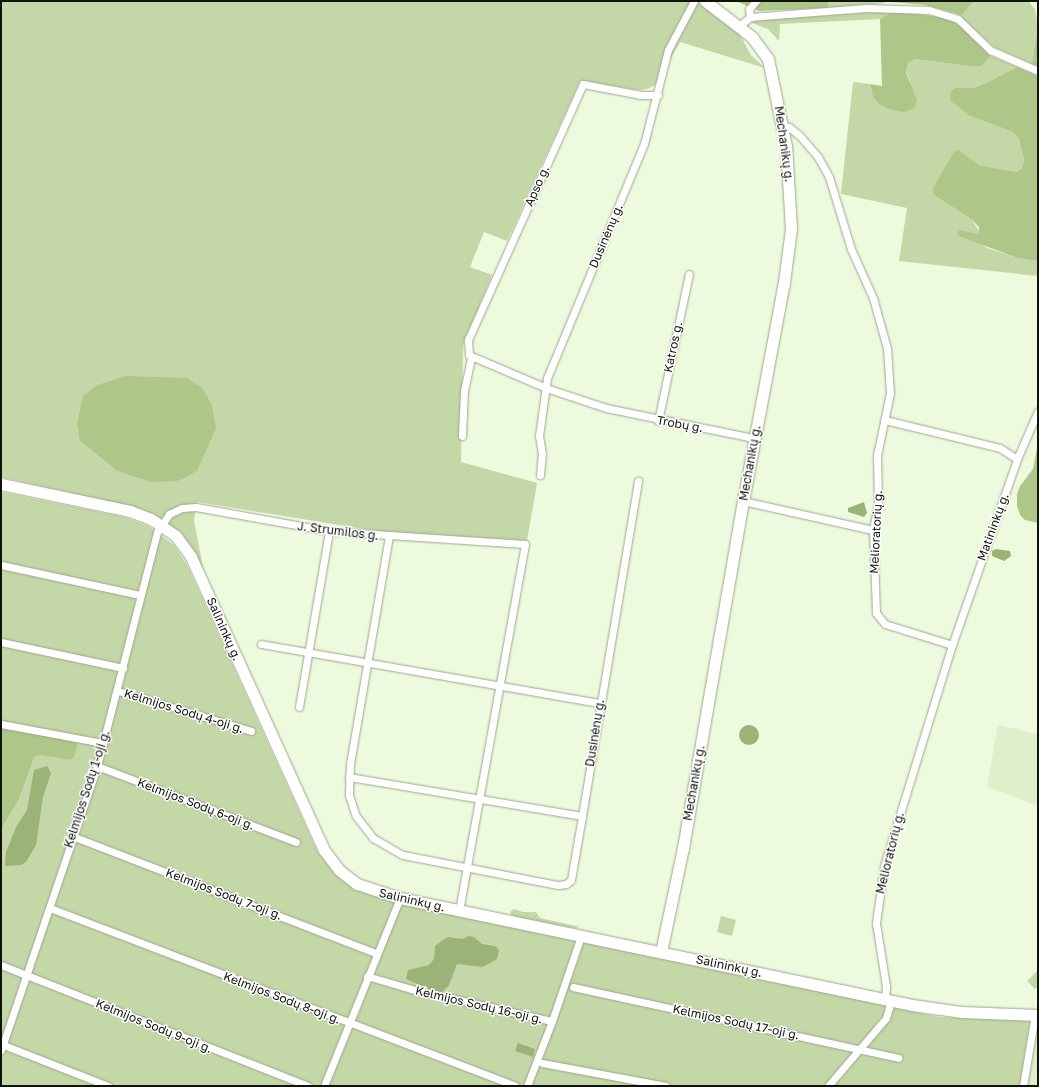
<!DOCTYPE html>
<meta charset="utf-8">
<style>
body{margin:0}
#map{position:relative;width:1039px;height:1087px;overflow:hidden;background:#eefade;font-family:"Golos Text",sans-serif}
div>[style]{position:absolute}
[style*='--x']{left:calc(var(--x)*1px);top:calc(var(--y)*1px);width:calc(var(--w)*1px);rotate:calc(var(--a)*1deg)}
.built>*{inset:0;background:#dfeecb}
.green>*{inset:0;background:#c4d7a7}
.forest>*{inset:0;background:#aec688}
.water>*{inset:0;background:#9bb376}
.round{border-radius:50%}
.roads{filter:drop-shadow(0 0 1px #9ca78d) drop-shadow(0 0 1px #9ca78d)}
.minor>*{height:7px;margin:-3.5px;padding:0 3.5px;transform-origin:3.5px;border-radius:3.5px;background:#fff}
.secondary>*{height:11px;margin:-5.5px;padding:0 5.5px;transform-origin:5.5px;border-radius:5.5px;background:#fff}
span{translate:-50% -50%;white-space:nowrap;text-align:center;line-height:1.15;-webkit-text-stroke:3px #fff;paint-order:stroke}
.street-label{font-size:12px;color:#0f1309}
.frame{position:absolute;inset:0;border:2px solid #0f1309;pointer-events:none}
</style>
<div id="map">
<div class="built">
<div style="clip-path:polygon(998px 725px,1038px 734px,1038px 806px,987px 787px)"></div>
<div style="clip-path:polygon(1030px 1021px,1038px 1021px,1038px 1086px,1020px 1086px)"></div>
</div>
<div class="green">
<div style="clip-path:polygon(evenodd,1px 1px,697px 1px,739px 33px,751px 55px,765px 68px,680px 42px,655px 85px,647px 89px,639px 90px,580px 81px,507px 241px,484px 232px,470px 267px,492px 275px,463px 346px,461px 462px,537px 483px,527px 541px,377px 531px,197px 502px,194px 521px,204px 572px,190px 546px,179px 533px,120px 504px,1px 477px,1px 1px,125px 376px,150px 482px,117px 471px,80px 441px,97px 385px,125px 376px)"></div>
<div style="clip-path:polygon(830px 1px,880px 1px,885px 3px,827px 8px)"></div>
<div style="clip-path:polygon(974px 1px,1028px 1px,1035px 9px,1038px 25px,1032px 64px,994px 47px,957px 14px,962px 15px)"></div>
<div style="clip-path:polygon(894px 11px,880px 19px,780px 24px,779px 41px,768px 29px,752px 23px,756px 20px)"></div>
<div style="clip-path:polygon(991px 56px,1017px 67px,986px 83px,973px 88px,956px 88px,970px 116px,1013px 132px,1019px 139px,1024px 160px,1022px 168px,1016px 172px,979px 165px,971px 160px,934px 195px,971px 219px,980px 232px,978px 234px,960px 230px,987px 248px,1017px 258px,1038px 261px,1038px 276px,899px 261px,907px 208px,841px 194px,853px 82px,870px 84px,873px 97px,910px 81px,906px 71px,908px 63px,915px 59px,976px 67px,982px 66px)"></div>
<div style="clip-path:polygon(1px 492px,124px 517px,148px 526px,174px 545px,187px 565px,317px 851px,337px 875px,352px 886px,368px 894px,392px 901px,939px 1017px,1030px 1021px,1020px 1086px,1px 1086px,1px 830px,19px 799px,34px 758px,38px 755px,70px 760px,39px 732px,1px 728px)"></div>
<div style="clip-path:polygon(514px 909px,523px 912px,536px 912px,540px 918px,580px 927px,573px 928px,512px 916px,510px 912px)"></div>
<div style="clip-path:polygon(721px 916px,736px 920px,732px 936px,717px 932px)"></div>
<div style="clip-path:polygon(1038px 970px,1038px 986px,1035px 989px,1027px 981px)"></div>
</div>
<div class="forest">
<div style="clip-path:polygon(736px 1px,830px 1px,827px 8px,759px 11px)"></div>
<div style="clip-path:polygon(880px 1px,974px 1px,962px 15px,925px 5px)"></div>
<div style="clip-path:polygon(894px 11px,947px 18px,960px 26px,991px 56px,982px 66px,976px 67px,915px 59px,908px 63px,906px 72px,917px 101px,914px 108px,904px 112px,892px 110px,879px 104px,873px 97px,870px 84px,882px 86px,880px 19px)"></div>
<div style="clip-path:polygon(1038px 25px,1038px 66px,1032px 64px)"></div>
<div style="clip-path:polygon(1017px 67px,1038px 76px,1038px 261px,1017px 258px,959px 236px,957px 232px,960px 230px,979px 234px,979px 227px,971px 219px,934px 195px,933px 188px,954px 152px,958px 150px,979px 165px,1016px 172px,1022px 168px,1024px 160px,1019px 139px,1013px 132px,970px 116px,950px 100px,951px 91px,956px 88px,973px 88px,986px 83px)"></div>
<div style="clip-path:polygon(125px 376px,187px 378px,202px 388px,212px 405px,216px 428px,197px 471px,178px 481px,150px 482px,117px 471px,80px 441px,77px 424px,83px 396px,97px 385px)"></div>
<div style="clip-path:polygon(1038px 443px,1038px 523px,1025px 520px,1020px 515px,1017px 506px,1017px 494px,1020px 486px,1033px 469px)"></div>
<div style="clip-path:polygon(1px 728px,39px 732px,75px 740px,77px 745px,74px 757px,70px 760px,38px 755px,34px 758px,19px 799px,1px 830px)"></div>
</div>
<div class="water">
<div style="clip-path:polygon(864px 502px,867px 513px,864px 517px,848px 512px,848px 508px)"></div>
<div style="clip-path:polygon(996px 549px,1010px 551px,1011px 556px,1004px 561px,992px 556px,992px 551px)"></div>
<div class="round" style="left:739px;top:725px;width:20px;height:20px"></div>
<div style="clip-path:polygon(47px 766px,51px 773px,43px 797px,36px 845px,26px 862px,21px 865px,5px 866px,6px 852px,16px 827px,27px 810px,34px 770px)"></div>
<div style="clip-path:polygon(469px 936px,474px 937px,482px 944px,495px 946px,499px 950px,497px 959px,483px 967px,457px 964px,449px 985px,442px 992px,434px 991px,406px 979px,408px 970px,429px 965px,434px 959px,435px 946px,443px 940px,448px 937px,462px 939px)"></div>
<div style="clip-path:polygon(518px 1043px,535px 1049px,533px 1057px,515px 1051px)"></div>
</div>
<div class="roads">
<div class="minor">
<div style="--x:750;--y:17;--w:116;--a:-4.4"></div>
<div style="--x:866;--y:8;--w:63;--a:1.8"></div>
<div style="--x:929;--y:10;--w:30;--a:17"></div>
<div style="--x:958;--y:19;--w:45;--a:44.1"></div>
<div style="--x:990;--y:50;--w:52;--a:23.6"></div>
<div style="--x:739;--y:26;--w:14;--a:-39"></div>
<div style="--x:750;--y:17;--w:8;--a:-97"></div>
<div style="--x:749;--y:9;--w:11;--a:-49"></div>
<div style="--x:658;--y:95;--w:17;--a:180"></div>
<div style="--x:641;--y:95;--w:59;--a:-169.3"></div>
<div style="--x:583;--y:84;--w:281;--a:114.2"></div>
<div style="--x:468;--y:340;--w:15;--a:86"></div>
<div style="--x:469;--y:355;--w:84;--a:23.2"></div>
<div style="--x:546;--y:388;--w:63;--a:18.4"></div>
<div style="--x:606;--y:408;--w:151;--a:11.5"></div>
<div style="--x:783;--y:126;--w:6;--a:9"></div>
<div style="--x:789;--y:127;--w:13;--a:39"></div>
<div style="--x:799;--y:135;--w:29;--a:49"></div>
<div style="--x:818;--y:157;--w:23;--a:61"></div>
<div style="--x:829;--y:177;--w:75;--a:73"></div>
<div style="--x:851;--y:249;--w:54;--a:65.8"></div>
<div style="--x:873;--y:298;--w:52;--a:74.4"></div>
<div style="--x:887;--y:348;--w:45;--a:86.2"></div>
<div style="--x:890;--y:393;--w:63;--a:101.8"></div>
<div style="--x:877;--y:455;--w:49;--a:88.8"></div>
<div style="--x:878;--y:504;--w:26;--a:101"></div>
<div style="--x:873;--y:530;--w:83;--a:87.9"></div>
<div style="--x:876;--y:613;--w:14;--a:51"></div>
<div style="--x:885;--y:624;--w:70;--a:17.4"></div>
<div style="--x:952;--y:645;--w:231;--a:107.1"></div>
<div style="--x:884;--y:866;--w:58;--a:98"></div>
<div style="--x:876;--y:923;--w:64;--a:81"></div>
<div style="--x:886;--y:986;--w:14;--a:94"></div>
<div style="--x:885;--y:420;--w:118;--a:13.7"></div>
<div style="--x:1000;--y:448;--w:20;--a:33"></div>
<div style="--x:658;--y:421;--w:150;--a:-78.1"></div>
<div style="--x:462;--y:436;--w:45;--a:-87.5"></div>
<div style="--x:464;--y:391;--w:34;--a:-78"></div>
<div style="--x:540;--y:475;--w:21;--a:-85"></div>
<div style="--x:542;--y:454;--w:18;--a:-99"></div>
<div style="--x:539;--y:436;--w:59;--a:-82.1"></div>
<div style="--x:547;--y:378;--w:253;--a:-67.5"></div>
<div style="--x:644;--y:144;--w:97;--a:-75.7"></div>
<div style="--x:668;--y:50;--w:55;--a:-62"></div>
<div style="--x:743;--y:501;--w:133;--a:12.6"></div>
<div style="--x:389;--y:536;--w:231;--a:99.7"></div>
<div style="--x:350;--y:764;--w:31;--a:92"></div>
<div style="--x:349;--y:795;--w:22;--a:72"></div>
<div style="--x:356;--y:816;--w:28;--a:52"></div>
<div style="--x:373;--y:838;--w:34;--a:30"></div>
<div style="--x:403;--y:855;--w:158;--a:11"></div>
<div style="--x:558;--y:885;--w:8;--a:-7"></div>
<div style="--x:566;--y:884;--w:6;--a:-39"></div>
<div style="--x:571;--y:880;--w:65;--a:-80.2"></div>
<div style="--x:582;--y:816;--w:340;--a:-80.5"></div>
<div style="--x:1;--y:565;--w:142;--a:12.2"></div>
<div style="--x:1;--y:642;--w:125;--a:12"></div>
<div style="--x:261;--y:644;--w:344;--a:9.9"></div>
<div style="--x:952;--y:645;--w:197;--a:-70.7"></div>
<div style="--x:1017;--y:459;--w:52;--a:-66.4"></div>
<div style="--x:118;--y:691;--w:139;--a:16.7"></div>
<div style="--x:299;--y:707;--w:179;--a:-80.3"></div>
<div style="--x:1;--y:724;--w:104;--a:10.6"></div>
<div style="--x:97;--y:766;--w:213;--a:20.9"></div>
<div style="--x:349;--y:777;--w:236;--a:9.5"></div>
<div style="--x:72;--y:836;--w:326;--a:21.1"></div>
<div style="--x:50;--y:908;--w:498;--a:20.9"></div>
<div style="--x:1;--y:965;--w:330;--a:21.5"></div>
<div style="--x:367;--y:976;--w:50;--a:16.3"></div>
<div style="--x:415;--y:990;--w:140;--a:12.8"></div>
<div style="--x:552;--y:1021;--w:90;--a:-71.2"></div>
<div style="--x:573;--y:987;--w:333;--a:12.3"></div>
<div style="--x:1;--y:1044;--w:115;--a:21.4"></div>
<div style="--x:1;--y:1050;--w:300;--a:-71.3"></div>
<div style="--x:97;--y:766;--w:242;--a:-75.6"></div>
<div style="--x:157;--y:532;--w:22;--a:-56"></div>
<div style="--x:169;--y:514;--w:14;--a:-25"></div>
<div style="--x:182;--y:508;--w:14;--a:-4"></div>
<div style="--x:196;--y:507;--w:135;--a:10.2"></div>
<div style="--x:329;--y:531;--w:196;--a:3.8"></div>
<div style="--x:525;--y:544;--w:372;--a:100.2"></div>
<div style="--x:542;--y:1063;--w:126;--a:10.5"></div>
<div style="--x:324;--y:1086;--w:203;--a:-68"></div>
<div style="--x:527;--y:1086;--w:70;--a:-69"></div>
<div style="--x:828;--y:1086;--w:89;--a:-49.5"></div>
<div style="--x:886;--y:1018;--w:18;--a:-74"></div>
<div style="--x:1023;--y:1086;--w:72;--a:-80.4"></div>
</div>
<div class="secondary">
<div style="--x:1;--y:484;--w:132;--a:11.8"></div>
<div style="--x:130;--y:511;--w:22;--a:21"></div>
<div style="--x:151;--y:519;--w:30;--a:34"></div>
<div style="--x:176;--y:536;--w:26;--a:54"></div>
<div style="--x:191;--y:557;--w:322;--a:65.6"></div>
<div style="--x:324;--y:850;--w:25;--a:53"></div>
<div style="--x:339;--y:870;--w:23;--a:38"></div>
<div style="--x:357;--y:884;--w:45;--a:18"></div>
<div style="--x:400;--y:898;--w:523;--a:11.8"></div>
<div style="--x:912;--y:1005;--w:49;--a:8.1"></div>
<div style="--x:961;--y:1012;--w:77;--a:2.2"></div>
<div style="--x:661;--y:952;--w:106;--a:-78.1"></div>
<div style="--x:683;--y:848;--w:352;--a:-80.2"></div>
<div style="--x:743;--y:501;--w:223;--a:-79.4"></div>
<div style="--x:784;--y:282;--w:53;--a:-82.5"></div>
<div style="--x:791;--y:229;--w:83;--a:-93.4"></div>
<div style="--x:786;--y:146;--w:89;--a:-101.7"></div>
<div style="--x:768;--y:59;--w:27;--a:-126"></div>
<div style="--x:752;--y:37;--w:59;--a:-142.5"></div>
</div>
</div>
<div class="street-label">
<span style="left:784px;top:144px;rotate:82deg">Mechanikų g.</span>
<span style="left:537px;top:186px;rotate:-66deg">Apso g.</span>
<span style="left:606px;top:236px;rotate:-67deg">Dusinėnų g.</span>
<span style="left:673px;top:347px;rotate:-78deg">Katros g.</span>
<span style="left:680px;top:424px;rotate:10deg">Trobų g.</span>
<span style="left:750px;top:463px;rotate:-80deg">Mechanikų g.</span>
<span style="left:993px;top:527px;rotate:-70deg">Matininkų g.</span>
<span style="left:338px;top:531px;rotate:7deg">J. Strumilos g.</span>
<span style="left:876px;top:532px;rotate:-87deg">Melioratorių g.</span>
<span style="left:224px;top:629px;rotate:66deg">Salininkų g.</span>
<span style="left:184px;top:711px;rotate:17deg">Kelmijos Sodų 4-oji g.</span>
<span style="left:595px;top:733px;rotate:-81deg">Dusinėnų g.</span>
<span style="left:694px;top:783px;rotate:-80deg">Mechanikų g.</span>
<span style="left:87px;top:789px;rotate:-72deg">Kelmijos Sodų 1-oji g.</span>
<span style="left:196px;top:804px;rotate:21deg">Kelmijos Sodų 6-oji g.</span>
<span style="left:890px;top:853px;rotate:-76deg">Melioratorių g.</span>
<span style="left:224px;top:894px;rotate:21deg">Kelmijos Sodų 7-oji g.</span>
<span style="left:412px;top:900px;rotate:13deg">Salininkų g.</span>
<span style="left:729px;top:966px;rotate:12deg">Salininkų g.</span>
<span style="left:282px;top:998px;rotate:21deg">Kelmijos Sodų 8-oji g.</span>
<span style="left:479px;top:1005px;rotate:13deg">Kelmijos Sodų 16-oji g.</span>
<span style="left:736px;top:1022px;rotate:12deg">Kelmijos Sodų 17-oji g.</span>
<span style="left:154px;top:1026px;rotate:22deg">Kelmijos Sodų 9-oji g.</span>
</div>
<div class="frame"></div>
</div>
